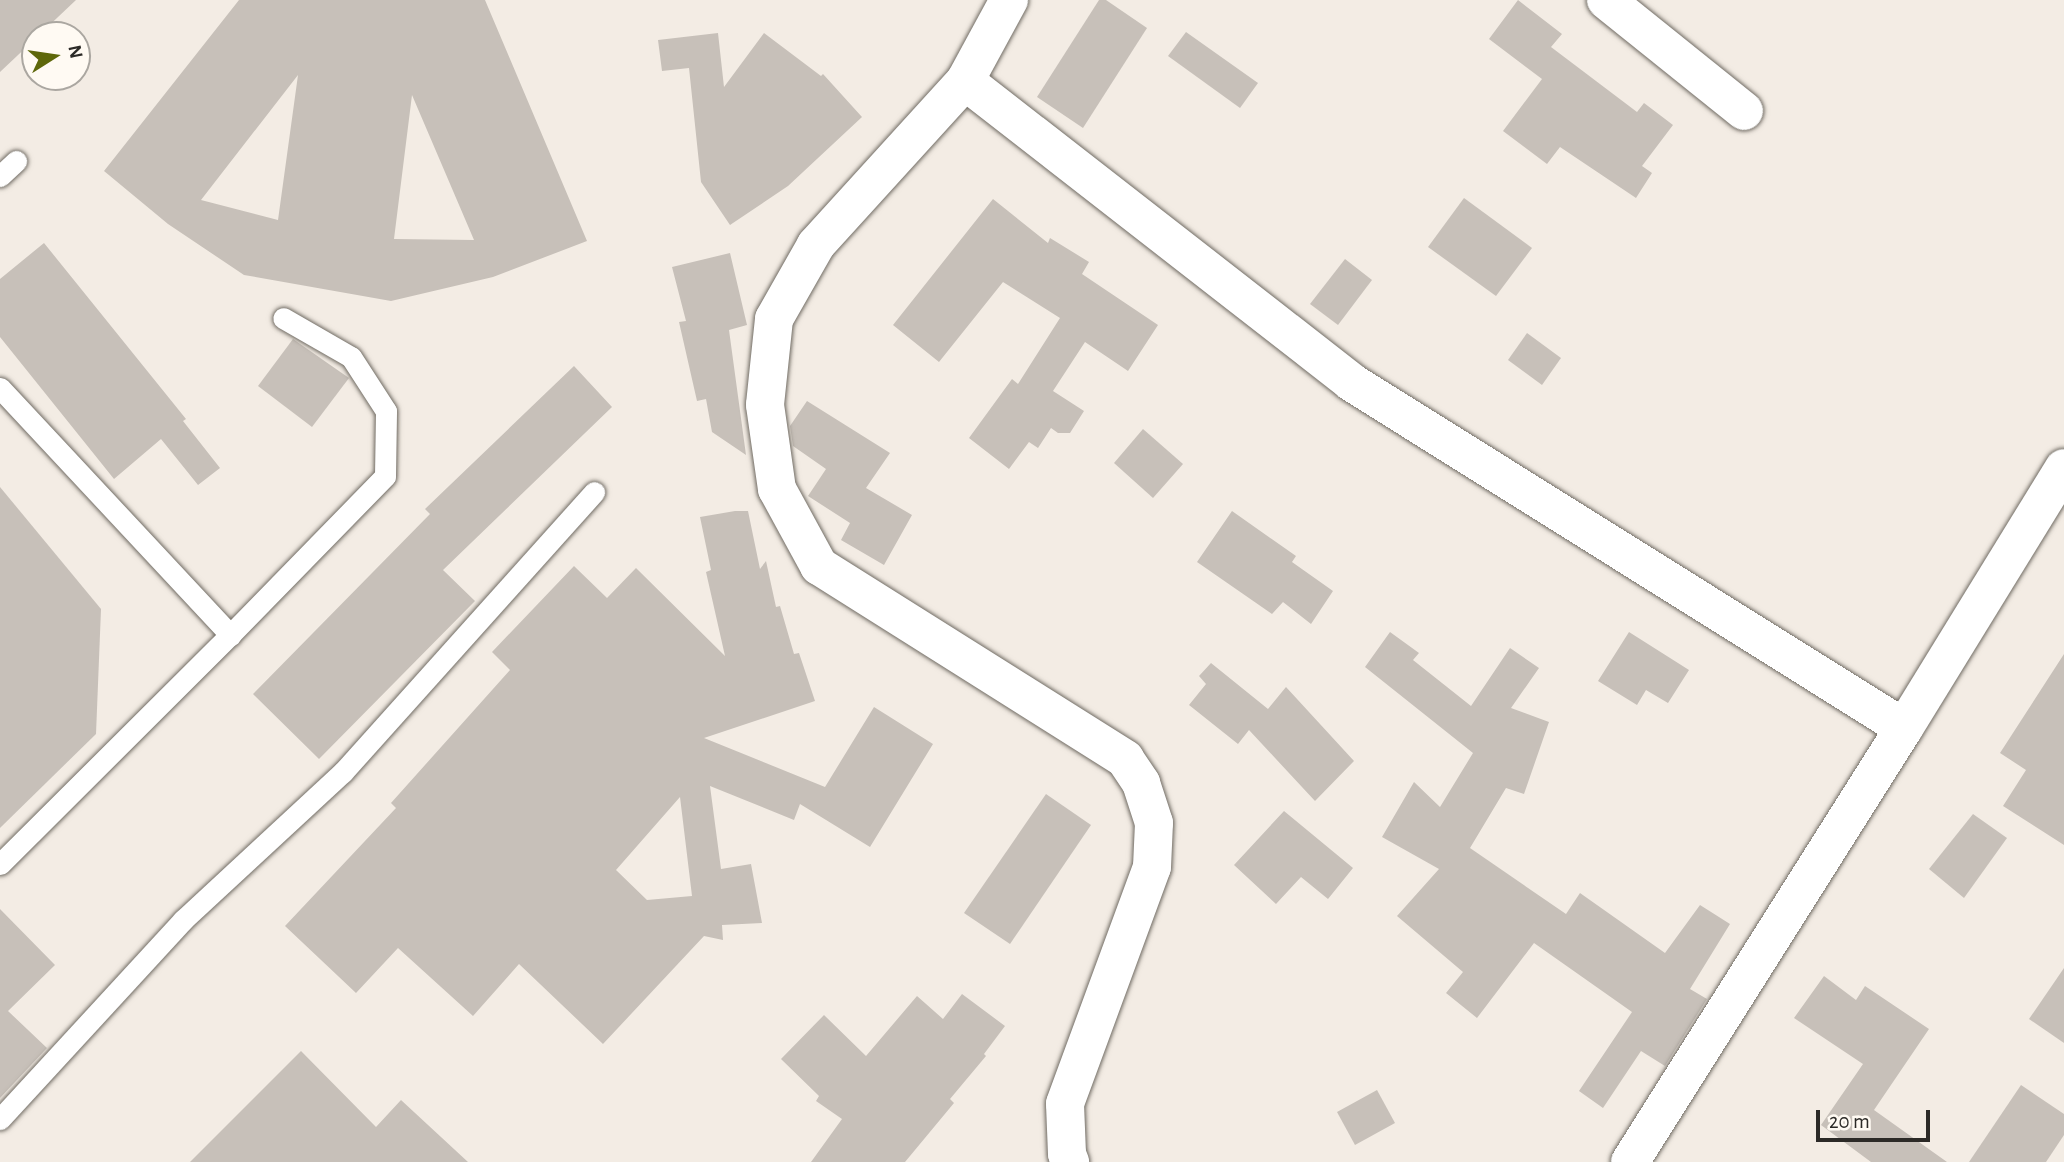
<!DOCTYPE html>
<style>
body{margin:0}
#map{position:relative;width:2064px;height:1162px;overflow:hidden;background:#f3ece4;font-family:"Alegreya Sans",sans-serif}
div>[style]{position:absolute}
[style*='--x']{left:calc(var(--x)*1px);top:calc(var(--y)*1px);width:calc(var(--w)*1px);rotate:calc(var(--a)*1deg)}
.building>*{inset:0;background:#c7c0b9}
.roads{filter:drop-shadow(0 0 2px #706b63) drop-shadow(0 0 2px #706b63)}
.lane>*{height:21px;margin:-10.5px;padding:0 10.5px;transform-origin:10.5px;border-radius:10.5px;background:#fff}
.street>*{height:38px;margin:-19px;padding:0 19px;transform-origin:19px;border-radius:19px;background:#fff}
span{translate:-50% -50%;white-space:nowrap;text-align:center;line-height:1.15;-webkit-text-stroke:7px #fffaf3;paint-order:stroke}
.north{position:absolute;left:21px;top:21px;width:70px;height:70px;box-sizing:border-box;background:#fffaf3;border:2px solid #aba7a1;border-radius:50%;rotate:78deg;font-size:19px;font-weight:700;line-height:28px;text-align:center;color:#2c2a27}
.north::after{content:'';display:block;margin:auto;width:24px;height:32px;background:#5e670a;clip-path:polygon(50% 0,100% 100%,50% 72%,0 100%)}
.scale{position:absolute;left:1816px;top:1110px;width:114px;height:32px;box-sizing:border-box;border:4px solid #2c2a27;border-top:0;padding-left:9px;font-size:21px;line-height:24px;white-space:nowrap;color:#2c2a27;-webkit-text-stroke:5px #fffaf3;paint-order:stroke}
</style>
<div id="map">
<div class="building">
<div style="clip-path:polygon(0 0,76px 0,39px 35px,35px 35px,35px 39px,0 72px)"></div>
<div style="clip-path:polygon(evenodd,239px 0,485px 0,587px 241px,493px 277px,391px 301px,244px 275px,168px 224px,104px 171px,239px 0,298px 75px,278px 220px,201px 200px,298px 75px,239px 0,412px 95px,474px 240px,394px 239px,412px 95px)"></div>
<div style="clip-path:polygon(1099px 0,1106px 0,1147px 28px,1083px 128px,1037px 97px)"></div>
<div style="clip-path:polygon(1518px 0,1562px 34px,1551px 47px,1637px 112px,1644px 103px,1673px 125px,1642px 166px,1652px 173px,1636px 198px,1560px 147px,1547px 164px,1503px 131px,1542px 79px,1489px 39px)"></div>
<div style="clip-path:polygon(1186px 32px,1258px 83px,1240px 108px,1168px 56px)"></div>
<div style="clip-path:polygon(718px 33px,724px 87px,764px 33px,821px 76px,823px 74px,862px 117px,788px 186px,730px 225px,701px 182px,689px 68px,662px 71px,658px 40px)"></div>
<div style="clip-path:polygon(1464px 198px,1532px 248px,1496px 296px,1428px 247px)"></div>
<div style="clip-path:polygon(993px 199px,1048px 243px,1050px 238px,1089px 262px,1082px 274px,1158px 325px,1128px 371px,1085px 342px,1053px 391px,1084px 411px,1070px 433px,1058px 433px,1051px 428px,1038px 448px,1029px 442px,1009px 469px,969px 438px,1012px 379px,1018px 384px,1060px 318px,1003px 282px,939px 362px,893px 325px)"></div>
<div style="clip-path:polygon(44px 243px,186px 419px,183px 421px,220px 468px,198px 485px,161px 439px,114px 479px,0 337px,0 279px)"></div>
<div style="clip-path:polygon(730px 253px,747px 325px,729px 330px,746px 455px,712px 432px,706px 399px,697px 401px,679px 322px,686px 321px,672px 267px)"></div>
<div style="clip-path:polygon(1345px 259px,1372px 280px,1338px 325px,1310px 304px)"></div>
<div style="clip-path:polygon(1527px 333px,1561px 358px,1542px 385px,1508px 360px)"></div>
<div style="clip-path:polygon(293px 339px,349px 378px,312px 427px,258px 386px)"></div>
<div style="clip-path:polygon(574px 366px,612px 407px,443px 570px,475px 601px,319px 759px,253px 694px,430px 514px,425px 509px)"></div>
<div style="clip-path:polygon(807px 401px,890px 453px,866px 488px,912px 515px,884px 565px,841px 540px,850px 523px,808px 496px,826px 469px,793px 446px,790px 426px)"></div>
<div style="clip-path:polygon(1143px 429px,1183px 464px,1153px 498px,1114px 463px)"></div>
<div style="clip-path:polygon(0 487px,101px 609px,96px 734px,0 828px)"></div>
<div style="clip-path:polygon(evenodd,735px 511px,748px 511px,760px 569px,766px 561px,776px 607px,780px 606px,794px 654px,799px 653px,815px 701px,704px 738px,825px 787px,874px 707px,933px 744px,870px 847px,800px 804px,794px 820px,710px 786px,721px 869px,751px 864px,762px 923px,722px 925px,723px 940px,704px 936px,603px 1044px,519px 964px,473px 1016px,398px 948px,356px 993px,285px 926px,396px 808px,391px 803px,510px 670px,492px 652px,574px 566px,607px 598px,636px 568px,725px 656px,706px 572px,711px 570px,700px 517px,735px 511px,680px 797px,692px 896px,647px 900px,616px 870px,680px 797px)"></div>
<div style="clip-path:polygon(1232px 511px,1296px 556px,1292px 562px,1333px 591px,1311px 624px,1283px 602px,1272px 614px,1197px 562px)"></div>
<div style="clip-path:polygon(1390px 632px,1419px 653px,1413px 660px,1471px 706px,1510px 648px,1539px 668px,1511px 708px,1549px 722px,1524px 794px,1506px 788px,1470px 848px,1566px 914px,1580px 893px,1665px 953px,1700px 905px,1730px 924px,1690px 989px,1707px 999px,1665px 1066px,1641px 1051px,1603px 1108px,1579px 1091px,1632px 1012px,1534px 943px,1477px 1018px,1446px 993px,1463px 972px,1397px 916px,1439px 869px,1382px 837px,1414px 782px,1440px 807px,1473px 753px,1365px 667px)"></div>
<div style="clip-path:polygon(1629px 632px,1689px 670px,1668px 703px,1646px 690px,1637px 705px,1598px 681px)"></div>
<div style="clip-path:polygon(2064px 654px,2064px 845px,2003px 806px,2026px 770px,2000px 753px)"></div>
<div style="clip-path:polygon(1211px 663px,1268px 709px,1286px 687px,1354px 761px,1315px 801px,1249px 730px,1238px 744px,1189px 705px,1206px 684px,1199px 676px)"></div>
<div style="clip-path:polygon(1046px 794px,1091px 825px,1010px 944px,964px 913px)"></div>
<div style="clip-path:polygon(1284px 811px,1353px 868px,1328px 899px,1301px 877px,1276px 904px,1234px 865px)"></div>
<div style="clip-path:polygon(1973px 814px,2007px 838px,1964px 898px,1929px 869px)"></div>
<div style="clip-path:polygon(0 909px,55px 965px,8px 1011px,47px 1048px,0 1098px)"></div>
<div style="clip-path:polygon(2064px 968px,2064px 1043px,2029px 1019px)"></div>
<div style="clip-path:polygon(1824px 976px,1856px 1000px,1865px 986px,1929px 1029px,1874px 1110px,1947px 1162px,1871px 1162px,1821px 1125px,1863px 1064px,1794px 1018px)"></div>
<div style="clip-path:polygon(962px 994px,1005px 1026px,984px 1054px,986px 1056px,950px 1099px,954px 1103px,905px 1162px,811px 1162px,842px 1119px,816px 1101px,819px 1096px,781px 1059px,824px 1015px,866px 1056px,917px 996px,943px 1019px)"></div>
<div style="clip-path:polygon(301px 1051px,376px 1127px,401px 1100px,468px 1162px,190px 1162px)"></div>
<div style="clip-path:polygon(2021px 1085px,2064px 1114px,2064px 1135px,2046px 1162px,1969px 1162px)"></div>
<div style="clip-path:polygon(1377px 1090px,1395px 1123px,1355px 1145px,1337px 1112px)"></div>
</div>
<div class="roads">
<div class="lane">
<div style="--x:0;--y:176;--w:22;--a:-43"></div>
<div style="--x:0;--y:388;--w:338;--a:47"></div>
<div style="--x:0;--y:864;--w:325;--a:-44.9"></div>
<div style="--x:230;--y:635;--w:222;--a:-45.7"></div>
<div style="--x:385;--y:476;--w:65;--a:-89.1"></div>
<div style="--x:386;--y:411;--w:64;--a:-122.9"></div>
<div style="--x:351;--y:357;--w:78;--a:-150.2"></div>
<div style="--x:0;--y:1119;--w:270;--a:-47.4"></div>
<div style="--x:183;--y:920;--w:218;--a:-42.8"></div>
<div style="--x:343;--y:772;--w:376;--a:-48.1"></div>
</div>
<div class="street">
<div style="--x:1009;--y:0;--w:92;--a:118.5"></div>
<div style="--x:965;--y:81;--w:222;--a:132.3"></div>
<div style="--x:816;--y:245;--w:85;--a:119.6"></div>
<div style="--x:774;--y:319;--w:86;--a:96"></div>
<div style="--x:765;--y:405;--w:85;--a:81.9"></div>
<div style="--x:777;--y:489;--w:88;--a:61.4"></div>
<div style="--x:819;--y:566;--w:362;--a:32.2"></div>
<div style="--x:1125;--y:759;--w:29;--a:56"></div>
<div style="--x:1141;--y:783;--w:42;--a:72"></div>
<div style="--x:1154;--y:823;--w:44;--a:92.6"></div>
<div style="--x:1152;--y:867;--w:252;--a:110.2"></div>
<div style="--x:1065;--y:1104;--w:50;--a:87.7"></div>
<div style="--x:1067;--y:1154;--w:9;--a:69"></div>
<div style="--x:1606;--y:0;--w:177;--a:38.8"></div>
<div style="--x:965;--y:81;--w:489;--a:37.9"></div>
<div style="--x:1351;--y:382;--w:652;--a:32.03"></div>
<div style="--x:1630;--y:1162;--w:513;--a:-57.73"></div>
<div style="--x:1904;--y:728;--w:305;--a:-58.4"></div>
</div>
</div>
<div class="north">N</div>
<div class="scale">20 m</div>
</div>
